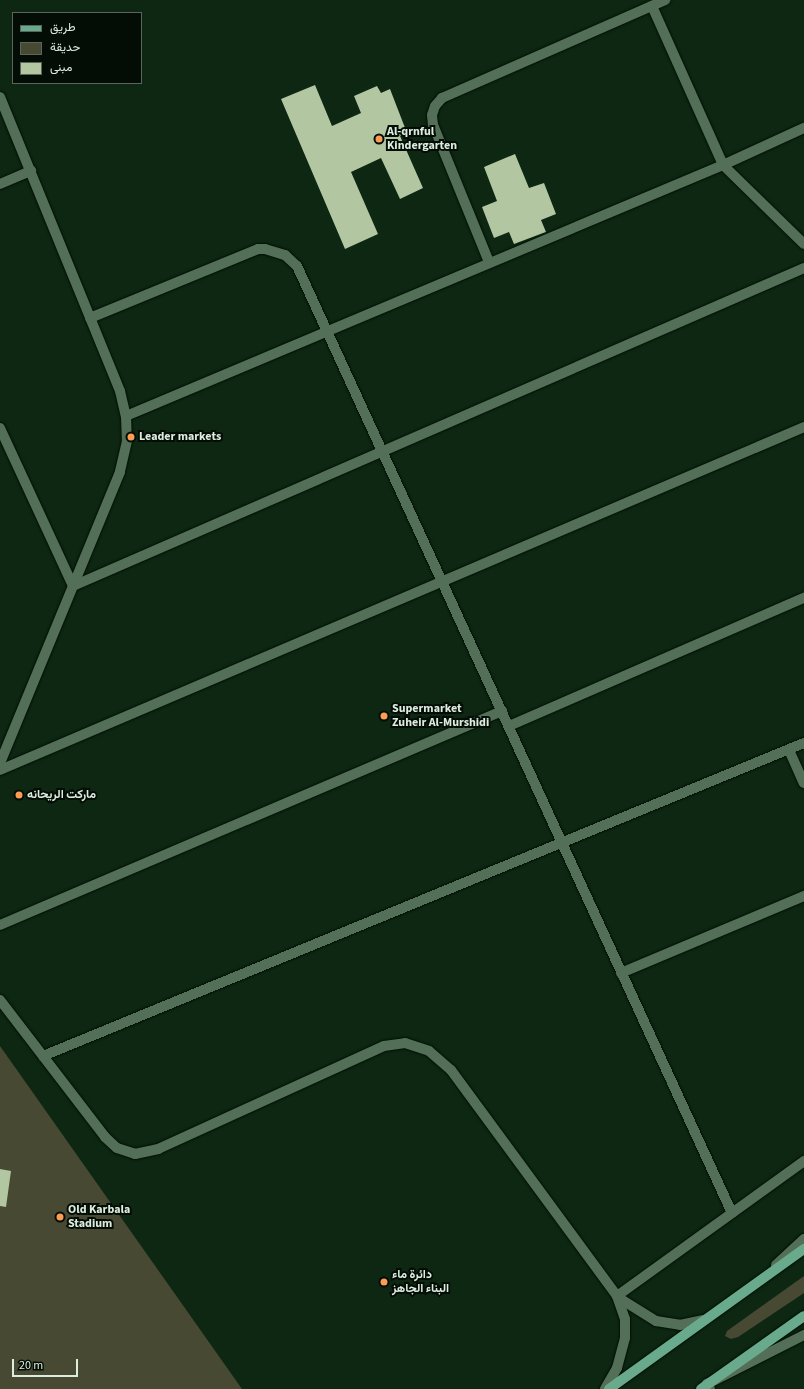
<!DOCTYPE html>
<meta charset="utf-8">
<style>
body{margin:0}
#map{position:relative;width:804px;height:1389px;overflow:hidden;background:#0d2713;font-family:"Source Sans 3",Vazirmatn,sans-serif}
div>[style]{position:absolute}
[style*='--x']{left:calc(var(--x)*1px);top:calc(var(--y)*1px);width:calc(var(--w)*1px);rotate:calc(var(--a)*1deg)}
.green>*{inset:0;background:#474932}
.building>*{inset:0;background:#b2c6a1}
.roads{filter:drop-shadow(0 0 1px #000f01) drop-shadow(0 0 1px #000f01)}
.minor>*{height:10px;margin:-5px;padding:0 5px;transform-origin:5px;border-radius:5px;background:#536f58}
.major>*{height:10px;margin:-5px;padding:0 5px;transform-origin:5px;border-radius:5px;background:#69aa8d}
.dots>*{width:11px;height:11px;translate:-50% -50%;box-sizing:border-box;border:2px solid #040d05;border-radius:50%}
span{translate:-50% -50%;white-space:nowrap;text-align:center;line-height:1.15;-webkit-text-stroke:4px #040d05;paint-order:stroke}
.poi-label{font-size:12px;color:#dcecde;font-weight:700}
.left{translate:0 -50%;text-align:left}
.legend{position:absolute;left:12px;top:12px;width:130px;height:72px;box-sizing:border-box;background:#040d05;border:1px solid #5a665c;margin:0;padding:5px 7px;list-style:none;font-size:12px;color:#dcecde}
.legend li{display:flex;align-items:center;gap:8px;height:20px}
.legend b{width:20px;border:1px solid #5a665c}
.scale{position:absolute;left:12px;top:1359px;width:66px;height:18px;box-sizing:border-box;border:2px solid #dcecde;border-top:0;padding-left:5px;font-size:12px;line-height:14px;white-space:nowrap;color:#dcecde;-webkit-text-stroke:3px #040d05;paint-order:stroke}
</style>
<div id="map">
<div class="green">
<div style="clip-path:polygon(0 1046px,242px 1389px,0 1389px)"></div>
<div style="clip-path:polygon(804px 1276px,804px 1293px,738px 1337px,731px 1339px,725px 1336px,727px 1331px)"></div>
</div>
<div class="building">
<div style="clip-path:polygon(315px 85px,332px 126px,361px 113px,354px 96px,377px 86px,381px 93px,390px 89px,407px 133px,400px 136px,423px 188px,400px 199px,381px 158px,351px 172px,378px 234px,345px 249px,281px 99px)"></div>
<div style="clip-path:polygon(515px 154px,529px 188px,544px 183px,556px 214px,541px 220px,546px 232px,514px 244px,509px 232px,494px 238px,482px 207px,497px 201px,484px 167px)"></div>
<div style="clip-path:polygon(0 1169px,11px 1171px,6px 1207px,0 1206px)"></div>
</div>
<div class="roads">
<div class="minor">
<div style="--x:652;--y:6;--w:174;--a:65.9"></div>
<div style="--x:723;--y:165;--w:113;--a:44.3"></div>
<div style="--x:0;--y:97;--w:318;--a:67.8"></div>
<div style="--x:120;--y:391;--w:26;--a:77"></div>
<div style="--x:126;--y:416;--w:25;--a:88"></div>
<div style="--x:127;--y:441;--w:32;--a:103"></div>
<div style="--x:120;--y:472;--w:315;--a:112.4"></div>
<div style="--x:0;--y:184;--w:34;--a:-23"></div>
<div style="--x:489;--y:262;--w:148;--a:-112.2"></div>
<div style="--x:433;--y:125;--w:10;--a:-96"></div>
<div style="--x:432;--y:115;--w:9;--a:-72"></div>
<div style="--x:435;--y:106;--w:11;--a:-49"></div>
<div style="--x:442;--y:98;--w:244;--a:-23.7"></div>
<div style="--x:90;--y:318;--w:182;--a:-22.3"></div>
<div style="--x:258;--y:249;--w:7;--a:0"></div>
<div style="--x:265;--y:249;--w:21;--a:17"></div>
<div style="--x:285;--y:255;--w:16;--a:43"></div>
<div style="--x:297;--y:266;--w:1042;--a:65.33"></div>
<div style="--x:126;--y:416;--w:648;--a:-22.8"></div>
<div style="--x:723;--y:165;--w:89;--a:-24.6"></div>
<div style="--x:0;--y:428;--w:174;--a:65.2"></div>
<div style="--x:73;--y:586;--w:797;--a:-23.51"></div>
<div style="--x:509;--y:726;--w:322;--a:-23.5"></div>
<div style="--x:789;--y:750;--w:36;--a:66"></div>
<div style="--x:0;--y:770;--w:874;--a:-23.1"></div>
<div style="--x:0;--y:925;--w:546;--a:-23.09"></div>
<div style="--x:621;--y:973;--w:199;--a:-22.8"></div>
<div style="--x:0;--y:1000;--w:173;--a:52.5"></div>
<div style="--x:105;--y:1137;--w:16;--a:43"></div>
<div style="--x:117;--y:1148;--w:19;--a:18"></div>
<div style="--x:135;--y:1154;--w:24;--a:-12"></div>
<div style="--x:158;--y:1149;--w:248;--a:-24.5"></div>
<div style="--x:384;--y:1046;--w:21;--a:-8"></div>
<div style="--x:405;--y:1043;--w:25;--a:18"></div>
<div style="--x:429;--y:1051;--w:29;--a:41"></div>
<div style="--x:451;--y:1070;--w:280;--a:53.7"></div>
<div style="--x:617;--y:1296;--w:24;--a:71"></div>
<div style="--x:625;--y:1319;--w:19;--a:90"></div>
<div style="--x:625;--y:1338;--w:31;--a:105"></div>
<div style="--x:617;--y:1368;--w:24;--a:120"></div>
<div style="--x:43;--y:1056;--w:823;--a:-22.36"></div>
<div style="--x:776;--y:1265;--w:38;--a:-43"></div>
<div style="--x:617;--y:1296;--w:231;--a:-35.8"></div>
<div style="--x:619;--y:1298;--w:44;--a:31.9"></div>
<div style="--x:656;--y:1321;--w:24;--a:9"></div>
<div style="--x:680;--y:1325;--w:24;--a:-12"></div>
<div style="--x:710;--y:1389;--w:6;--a:-121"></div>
<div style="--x:707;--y:1384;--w:109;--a:-26.8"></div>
</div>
<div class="major">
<div style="--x:609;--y:1389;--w:240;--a:-35.7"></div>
<div style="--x:701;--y:1389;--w:126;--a:-35.3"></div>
</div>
</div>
<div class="dots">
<div style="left:379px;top:139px;background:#fc9d53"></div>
<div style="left:131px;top:437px;background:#fc9d53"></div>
<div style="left:384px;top:716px;background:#fc9d53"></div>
<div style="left:19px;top:795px;background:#fc9d53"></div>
<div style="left:60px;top:1217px;background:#fc9d53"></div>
<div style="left:384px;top:1282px;background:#fc9d53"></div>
</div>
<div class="poi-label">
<span class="left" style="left:387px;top:139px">Al-qrnful<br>Kindergarten</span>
<span class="left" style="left:139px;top:437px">Leader markets</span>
<span class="left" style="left:392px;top:716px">Supermarket<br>Zuheir Al-Murshidi</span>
<span class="left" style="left:27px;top:795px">ماركت الريحانه</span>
<span class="left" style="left:68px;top:1217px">Old Karbala<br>Stadium</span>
<span class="left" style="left:392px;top:1282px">دائرة ماء<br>البناء الجاهز</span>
</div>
<ul class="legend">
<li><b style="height:5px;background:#69aa8d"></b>طريق</li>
<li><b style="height:11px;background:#474932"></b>حديقة</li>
<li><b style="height:11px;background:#b2c6a1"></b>مبنى</li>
</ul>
<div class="scale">20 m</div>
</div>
